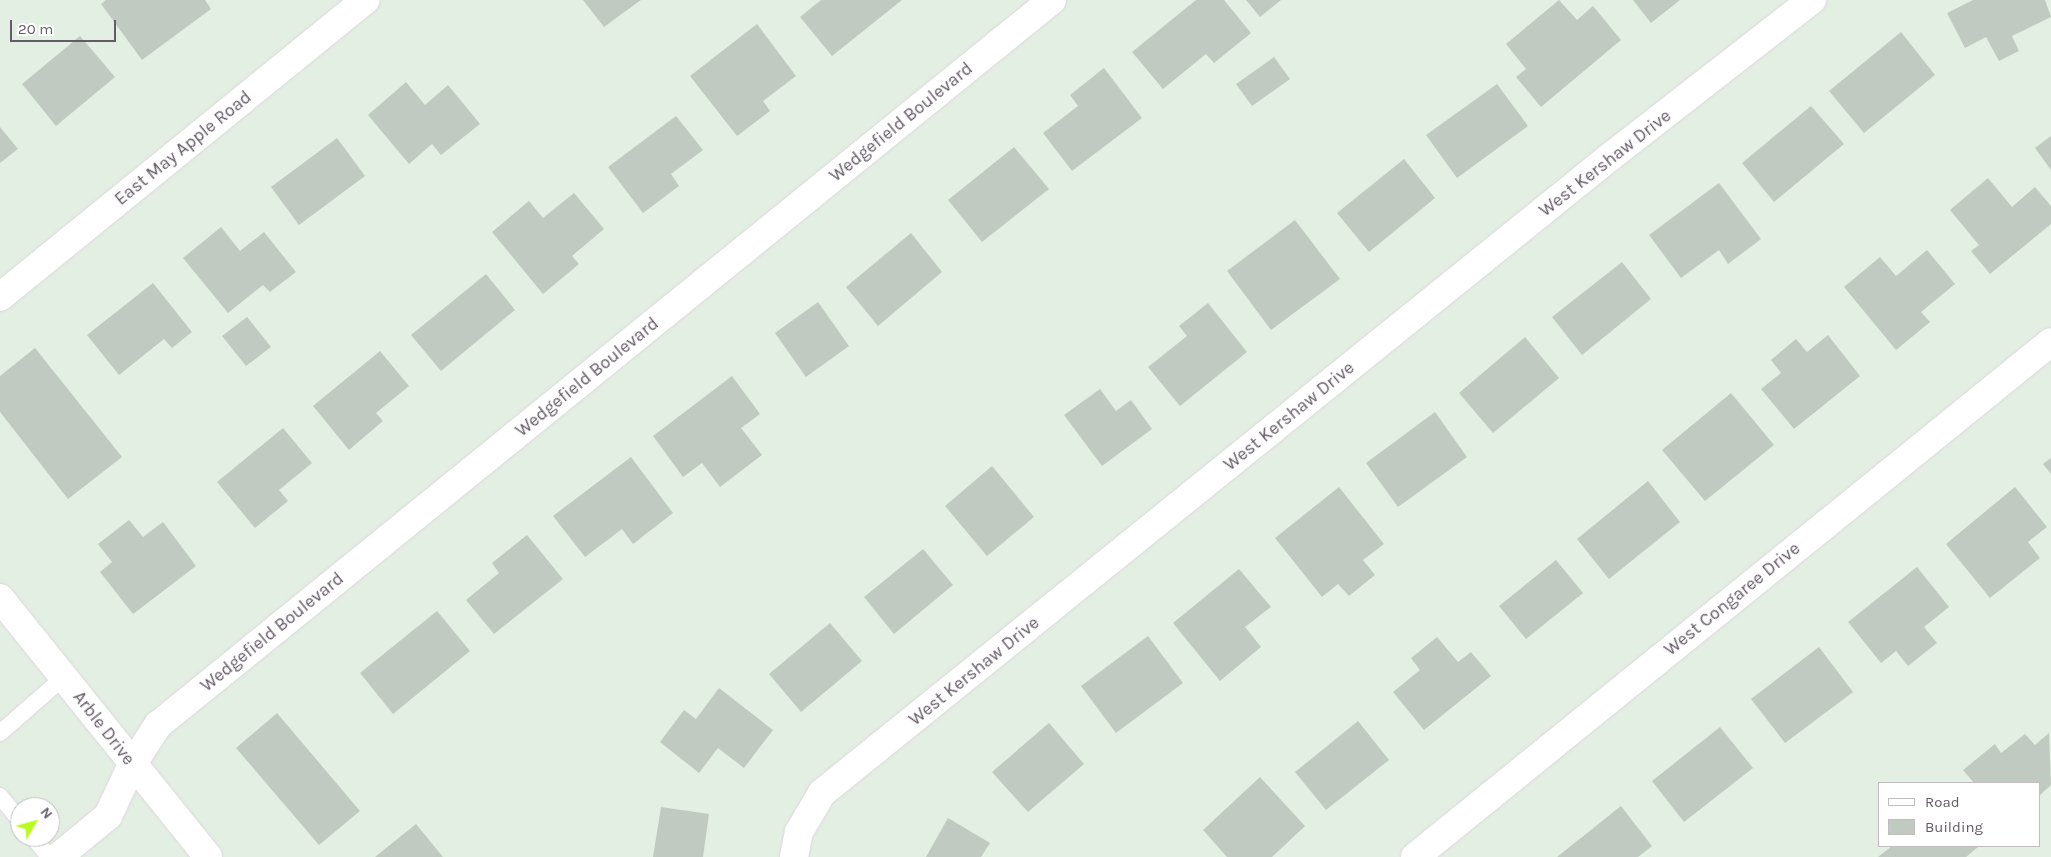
<!DOCTYPE html>
<style>
body{margin:0}
#map{position:relative;width:2051px;height:857px;overflow:hidden;background:#e3efe3;font-family:Karla,sans-serif}
div>[style]{position:absolute}
[style*='--x']{left:calc(var(--x)*1px);top:calc(var(--y)*1px);width:calc(var(--w)*1px);rotate:calc(var(--a)*1deg)}
.building>*{inset:0;background:#c1cac0}
.roads{filter:drop-shadow(0 0 1px #ddd6de) drop-shadow(0 0 1px #ddd6de)}
.service>*{height:16px;margin:-8px;padding:0 8px;transform-origin:8px;border-radius:8px;background:#fff}
.minor>*{height:28px;margin:-14px;padding:0 14px;transform-origin:14px;border-radius:14px;background:#fff}
span{translate:-50% -50%;white-space:nowrap;text-align:center;line-height:1.15;-webkit-text-stroke:5px #fff;paint-order:stroke}
.street-label{font-size:18px;color:#635b65}
.legend{position:absolute;left:1878px;top:782px;width:162px;height:65px;box-sizing:border-box;background:#fff;border:1px solid #c1bdc1;margin:0;padding:6px 9px;list-style:none;font-size:15px;color:#635b65}
.legend li{display:flex;align-items:center;gap:10px;height:25px}
.legend b{width:25px;border:1px solid #c1bdc1}
.north{position:absolute;left:10px;top:797px;width:50px;height:50px;box-sizing:border-box;background:#fff;border:1px solid #c1bdc1;border-radius:50%;rotate:52deg;font-size:14px;font-weight:700;line-height:20px;text-align:center;color:#635b65}
.north::after{content:'';display:block;margin:auto;width:18px;height:22px;background:#b8fb1e;clip-path:polygon(50% 0,100% 100%,50% 72%,0 100%)}
.scale{position:absolute;left:10px;top:20px;width:106px;height:22px;box-sizing:border-box;border:2px solid #635b65;border-top:0;padding-left:6px;font-size:15px;line-height:18px;white-space:nowrap;color:#635b65;-webkit-text-stroke:4px #fff;paint-order:stroke}
</style>
<div id="map">
<div class="building">
<div style="clip-path:polygon(106px 0,205px 0,211px 9px,142px 60px,101px 4px)"></div>
<div style="clip-path:polygon(583px 0,641px 0,604px 27px)"></div>
<div style="clip-path:polygon(821px 0,902px 0,832px 56px,800px 17px)"></div>
<div style="clip-path:polygon(1196px 0,1224px 0,1251px 33px,1214px 63px,1206px 54px,1163px 89px,1132px 52px)"></div>
<div style="clip-path:polygon(1246px 0,1281px 0,1260px 17px)"></div>
<div style="clip-path:polygon(1559px 0,1577px 20px,1593px 6px,1621px 40px,1541px 107px,1516px 77px,1526px 69px,1506px 44px)"></div>
<div style="clip-path:polygon(1633px 0,1680px 0,1651px 23px)"></div>
<div style="clip-path:polygon(1973px 0,2045px 0,2051px 17px,2012px 36px,2019px 51px,1999px 61px,1986px 37px,1965px 48px,1947px 13px)"></div>
<div style="clip-path:polygon(757px 24px,796px 76px,763px 101px,770px 111px,737px 136px,690px 76px)"></div>
<div style="clip-path:polygon(1901px 32px,1935px 75px,1864px 133px,1829px 91px)"></div>
<div style="clip-path:polygon(80px 36px,115px 77px,56px 126px,22px 84px)"></div>
<div style="clip-path:polygon(1274px 57px,1290px 79px,1252px 106px,1236px 84px)"></div>
<div style="clip-path:polygon(1104px 68px,1142px 118px,1072px 171px,1043px 133px,1078px 106px,1070px 95px)"></div>
<div style="clip-path:polygon(406px 82px,425px 105px,448px 85px,480px 124px,441px 155px,432px 144px,409px 164px,368px 115px)"></div>
<div style="clip-path:polygon(1497px 84px,1528px 126px,1457px 178px,1426px 135px)"></div>
<div style="clip-path:polygon(1811px 106px,1844px 144px,1774px 202px,1742px 163px)"></div>
<div style="clip-path:polygon(676px 116px,703px 150px,671px 174px,679px 186px,643px 213px,608px 167px)"></div>
<div style="clip-path:polygon(0 127px,18px 149px,0 163px)"></div>
<div style="clip-path:polygon(2051px 136px,2051px 170px,2035px 148px)"></div>
<div style="clip-path:polygon(337px 138px,365px 176px,299px 225px,271px 187px)"></div>
<div style="clip-path:polygon(1014px 147px,1049px 189px,982px 242px,948px 200px)"></div>
<div style="clip-path:polygon(1404px 159px,1435px 198px,1369px 252px,1337px 213px)"></div>
<div style="clip-path:polygon(1988px 178px,2012px 207px,2035px 187px,2051px 206px,2051px 224px,1990px 274px,1971px 251px,1979px 245px,1950px 210px)"></div>
<div style="clip-path:polygon(1719px 183px,1761px 239px,1728px 264px,1719px 250px,1681px 278px,1649px 235px)"></div>
<div style="clip-path:polygon(574px 193px,604px 229px,572px 256px,579px 264px,543px 294px,492px 232px,529px 201px,543px 218px)"></div>
<div style="clip-path:polygon(1295px 220px,1340px 279px,1271px 330px,1227px 271px)"></div>
<div style="clip-path:polygon(221px 227px,240px 251px,264px 232px,296px 272px,270px 292px,263px 285px,228px 313px,183px 258px)"></div>
<div style="clip-path:polygon(911px 233px,942px 272px,878px 326px,846px 287px)"></div>
<div style="clip-path:polygon(1927px 250px,1955px 284px,1921px 312px,1930px 322px,1896px 350px,1844px 287px,1880px 257px,1896px 276px)"></div>
<div style="clip-path:polygon(1622px 262px,1651px 299px,1582px 355px,1552px 317px)"></div>
<div style="clip-path:polygon(486px 274px,515px 310px,441px 371px,411px 335px)"></div>
<div style="clip-path:polygon(153px 283px,192px 332px,172px 348px,164px 339px,119px 375px,87px 335px)"></div>
<div style="clip-path:polygon(818px 302px,849px 346px,806px 377px,775px 333px)"></div>
<div style="clip-path:polygon(1208px 303px,1247px 352px,1180px 406px,1148px 367px,1187px 336px,1179px 326px)"></div>
<div style="clip-path:polygon(247px 317px,271px 347px,246px 366px,222px 336px)"></div>
<div style="clip-path:polygon(1828px 335px,1860px 376px,1794px 429px,1761px 389px,1781px 373px,1771px 360px,1796px 339px,1807px 352px)"></div>
<div style="clip-path:polygon(1525px 337px,1559px 378px,1493px 433px,1459px 393px)"></div>
<div style="clip-path:polygon(35px 348px,122px 457px,68px 499px,0 412px,0 376px)"></div>
<div style="clip-path:polygon(380px 351px,409px 386px,376px 413px,383px 421px,349px 450px,313px 406px)"></div>
<div style="clip-path:polygon(732px 376px,760px 414px,741px 428px,762px 455px,720px 487px,702px 463px,683px 477px,653px 436px)"></div>
<div style="clip-path:polygon(1100px 389px,1116px 411px,1131px 400px,1152px 429px,1102px 466px,1064px 415px)"></div>
<div style="clip-path:polygon(1731px 393px,1774px 445px,1705px 501px,1662px 450px)"></div>
<div style="clip-path:polygon(1435px 412px,1467px 457px,1398px 507px,1366px 463px)"></div>
<div style="clip-path:polygon(283px 428px,312px 463px,279px 490px,288px 501px,255px 528px,217px 482px)"></div>
<div style="clip-path:polygon(631px 457px,673px 513px,633px 544px,622px 529px,585px 557px,553px 516px)"></div>
<div style="clip-path:polygon(2051px 458px,2051px 474px,2043px 464px)"></div>
<div style="clip-path:polygon(992px 466px,1034px 517px,987px 556px,945px 506px)"></div>
<div style="clip-path:polygon(1648px 481px,1680px 522px,1609px 579px,1577px 539px)"></div>
<div style="clip-path:polygon(1339px 487px,1384px 544px,1363px 560px,1375px 575px,1349px 596px,1338px 584px,1322px 597px,1275px 538px)"></div>
<div style="clip-path:polygon(2015px 487px,2047px 527px,2028px 542px,2040px 558px,1990px 598px,1946px 544px)"></div>
<div style="clip-path:polygon(129px 520px,143px 537px,163px 522px,196px 566px,133px 614px,100px 572px,112px 562px,98px 544px)"></div>
<div style="clip-path:polygon(527px 535px,563px 579px,494px 634px,466px 600px,499px 573px,492px 563px)"></div>
<div style="clip-path:polygon(923px 549px,953px 585px,894px 634px,864px 597px)"></div>
<div style="clip-path:polygon(1556px 560px,1583px 593px,1526px 639px,1499px 606px)"></div>
<div style="clip-path:polygon(1917px 567px,1949px 607px,1924px 627px,1937px 643px,1908px 666px,1896px 651px,1881px 663px,1848px 622px)"></div>
<div style="clip-path:polygon(1239px 569px,1271px 607px,1245px 627px,1261px 647px,1220px 681px,1173px 623px)"></div>
<div style="clip-path:polygon(437px 611px,470px 651px,393px 714px,360px 673px)"></div>
<div style="clip-path:polygon(830px 623px,862px 661px,801px 712px,769px 674px)"></div>
<div style="clip-path:polygon(1148px 636px,1183px 683px,1116px 733px,1081px 686px)"></div>
<div style="clip-path:polygon(1437px 637px,1458px 662px,1471px 652px,1491px 676px,1424px 730px,1393px 692px,1420px 670px,1411px 658px)"></div>
<div style="clip-path:polygon(1819px 647px,1853px 692px,1785px 743px,1751px 699px)"></div>
<div style="clip-path:polygon(719px 688px,773px 730px,744px 768px,718px 748px,699px 773px,660px 742px,684px 710px,696px 719px)"></div>
<div style="clip-path:polygon(277px 713px,360px 811px,319px 845px,236px 748px)"></div>
<div style="clip-path:polygon(1358px 721px,1389px 760px,1326px 810px,1295px 772px)"></div>
<div style="clip-path:polygon(1049px 723px,1084px 764px,1028px 812px,992px 772px)"></div>
<div style="clip-path:polygon(1720px 727px,1753px 768px,1684px 822px,1652px 781px)"></div>
<div style="clip-path:polygon(2049px 733px,2051px 785px,2040px 795px,2040px 783px,1974px 783px,1963px 770px,1995px 744px,2001px 753px,2025px 734px,2035px 745px)"></div>
<div style="clip-path:polygon(1260px 777px,1305px 826px,1272px 857px,1227px 857px,1203px 830px)"></div>
<div style="clip-path:polygon(1621px 806px,1652px 846px,1638px 857px,1557px 857px)"></div>
<div style="clip-path:polygon(661px 807px,709px 814px,703px 857px,653px 857px)"></div>
<div style="clip-path:polygon(948px 818px,990px 843px,981px 857px,926px 857px)"></div>
<div style="clip-path:polygon(416px 824px,443px 857px,375px 857px)"></div>
<div style="clip-path:polygon(1892px 846px,1977px 846px,1978px 847px,1966px 857px,1878px 857px)"></div>
</div>
<div class="roads">
<div class="service">
<div style="--x:0;--y:733;--w:85;--a:-41.2"></div>
<div style="--x:0;--y:796;--w:32;--a:51"></div>
<div style="--x:33;--y:837;--w:26;--a:51"></div>
</div>
<div class="minor">
<div style="--x:0;--y:297;--w:471;--a:-39.1"></div>
<div style="--x:0;--y:598;--w:332;--a:51.2"></div>
<div style="--x:58;--y:857;--w:65;--a:-39.4"></div>
<div style="--x:108;--y:816;--w:56;--a:-64.8"></div>
<div style="--x:132;--y:765;--w:48;--a:-57"></div>
<div style="--x:158;--y:725;--w:1151;--a:-39.04"></div>
<div style="--x:794;--y:857;--w:25;--a:-79"></div>
<div style="--x:799;--y:832;--w:45;--a:-59.5"></div>
<div style="--x:822;--y:793;--w:1013;--a:-38.91"></div>
<div style="--x:1610;--y:157;--w:256;--a:-37.9"></div>
<div style="--x:1415;--y:857;--w:818;--a:-39"></div>
</div>
</div>
<div class="street-label">
<span style="left:901px;top:122px;rotate:-39deg">Wedgefield Boulevard</span>
<span style="left:183px;top:148px;rotate:-39deg">East May Apple Road</span>
<span style="left:1605px;top:163px;rotate:-38deg">West Kershaw Drive</span>
<span style="left:587px;top:377px;rotate:-39deg">Wedgefield Boulevard</span>
<span style="left:1289px;top:416px;rotate:-39deg">West Kershaw Drive</span>
<span style="left:1732px;top:599px;rotate:-39deg">West Congaree Drive</span>
<span style="left:272px;top:632px;rotate:-39deg">Wedgefield Boulevard</span>
<span style="left:974px;top:671px;rotate:-39deg">West Kershaw Drive</span>
<span style="left:104px;top:728px;rotate:52deg">Arble Drive</span>
</div>
<ul class="legend">
<li><b style="height:6px;background:#fff"></b>Road</li>
<li><b style="height:14px;background:#c1cac0"></b>Building</li>
</ul>
<div class="north">N</div>
<div class="scale">20 m</div>
</div>
